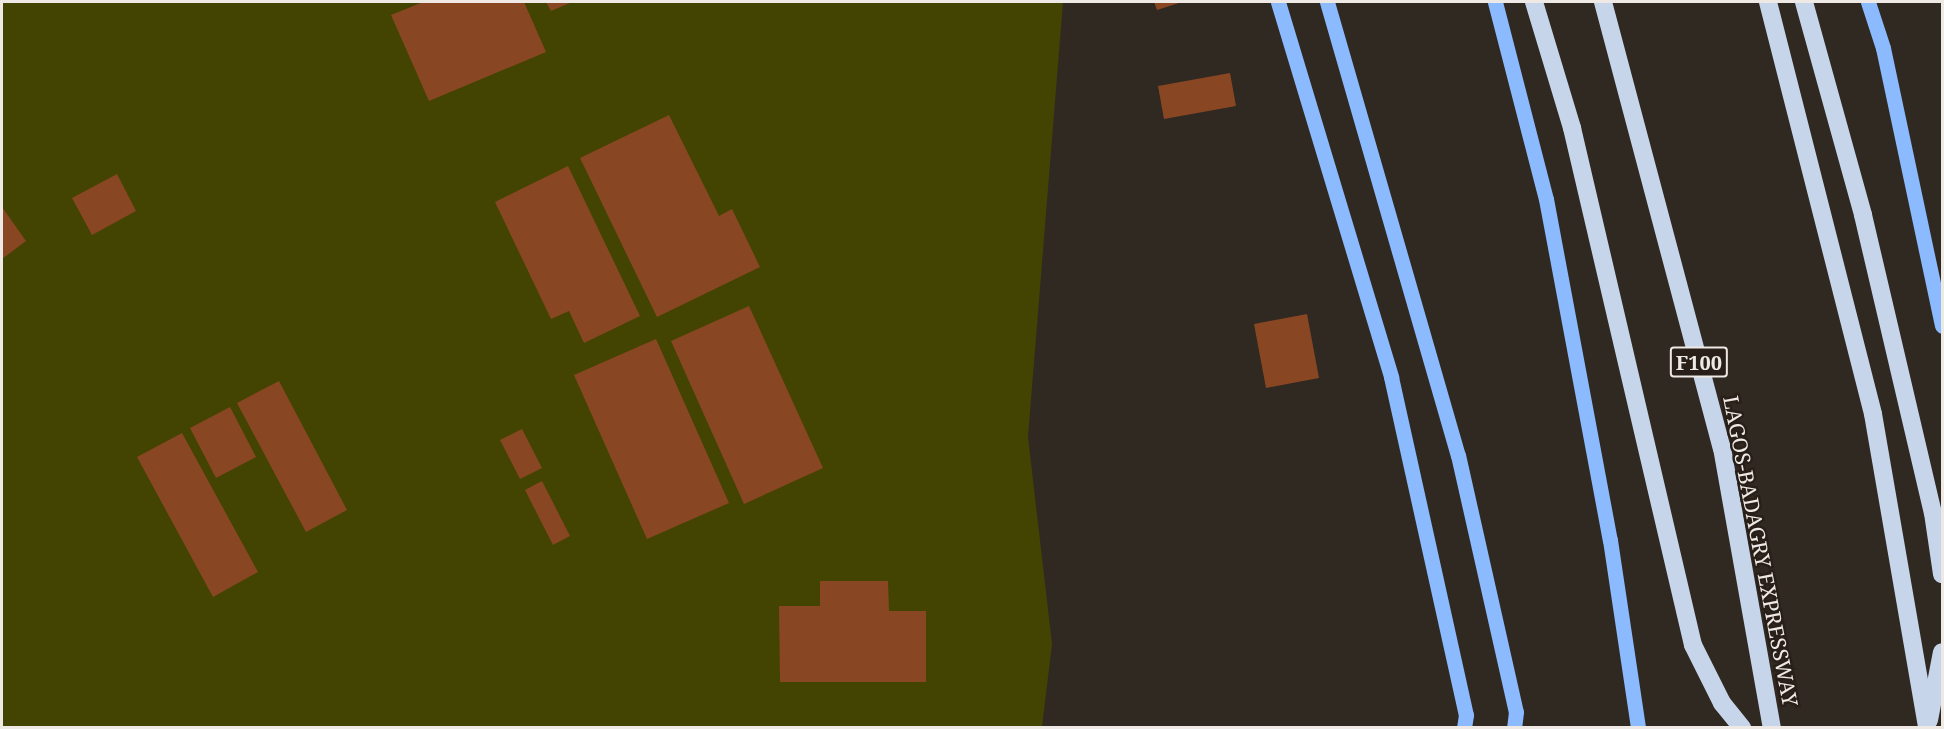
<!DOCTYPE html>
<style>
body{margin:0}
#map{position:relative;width:1944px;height:729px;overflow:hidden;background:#302922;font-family:"Noto Serif",serif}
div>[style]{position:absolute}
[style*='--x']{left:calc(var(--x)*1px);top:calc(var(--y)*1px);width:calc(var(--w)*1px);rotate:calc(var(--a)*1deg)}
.green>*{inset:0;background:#434401}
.building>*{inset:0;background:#894623}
.major>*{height:15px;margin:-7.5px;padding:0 7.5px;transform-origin:7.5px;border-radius:7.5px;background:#8bbaff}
.highway>*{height:18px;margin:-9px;padding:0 9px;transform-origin:9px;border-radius:9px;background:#c7d5ea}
span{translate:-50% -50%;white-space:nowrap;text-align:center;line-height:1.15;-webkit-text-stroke:5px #271f18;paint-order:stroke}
.shield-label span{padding:2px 4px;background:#271f18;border:2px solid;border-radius:4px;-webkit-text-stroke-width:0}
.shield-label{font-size:20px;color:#eee9e5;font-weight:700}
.street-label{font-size:21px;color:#eee9e5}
.frame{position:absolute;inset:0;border:3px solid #eee9e5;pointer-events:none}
</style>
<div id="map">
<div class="green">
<div style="clip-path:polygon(2px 2px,1063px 2px,1028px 437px,1052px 644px,1042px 727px,2px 727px)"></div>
</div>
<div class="building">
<div style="clip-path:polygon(423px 2px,524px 2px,546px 52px,429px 101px,391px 15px)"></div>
<div style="clip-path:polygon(546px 2px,572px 2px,551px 11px)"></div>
<div style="clip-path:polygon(1154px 2px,1182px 2px,1157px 10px)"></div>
<div style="clip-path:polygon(1230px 73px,1236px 106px,1164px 119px,1158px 86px)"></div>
<div style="clip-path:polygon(669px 115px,719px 216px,732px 209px,760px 267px,657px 317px,580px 158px)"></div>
<div style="clip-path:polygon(568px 166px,640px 316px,584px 343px,569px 311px,551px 319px,495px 202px)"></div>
<div style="clip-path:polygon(117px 174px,136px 211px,92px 235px,72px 198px)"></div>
<div style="clip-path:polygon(2px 207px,26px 241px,2px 259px)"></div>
<div style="clip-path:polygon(749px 306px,823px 468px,744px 504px,671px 341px)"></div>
<div style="clip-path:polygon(1307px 314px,1319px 378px,1266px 388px,1254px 324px)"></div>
<div style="clip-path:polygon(656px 339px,729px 503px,647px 539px,574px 375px)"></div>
<div style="clip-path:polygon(279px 381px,347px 510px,306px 532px,237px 403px)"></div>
<div style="clip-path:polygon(230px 407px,256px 457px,216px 478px,190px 428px)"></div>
<div style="clip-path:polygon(522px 429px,542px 468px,520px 479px,500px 440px)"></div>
<div style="clip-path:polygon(182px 433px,258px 572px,213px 597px,137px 457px)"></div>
<div style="clip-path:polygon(542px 481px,570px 536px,553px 545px,525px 490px)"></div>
<div style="clip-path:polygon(820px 581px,888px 581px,889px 611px,926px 611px,926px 682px,780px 682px,779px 606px,820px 606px)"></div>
</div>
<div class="major">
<div style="--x:1278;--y:2;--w:392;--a:73.2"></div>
<div style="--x:1391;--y:377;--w:346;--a:77.5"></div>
<div style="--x:1466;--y:715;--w:13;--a:99"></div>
<div style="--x:1327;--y:2;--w:472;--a:73.9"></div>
<div style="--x:1458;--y:455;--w:263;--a:77.3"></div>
<div style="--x:1516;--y:712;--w:16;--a:97"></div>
<div style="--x:1495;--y:2;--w:203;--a:75.5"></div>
<div style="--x:1546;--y:199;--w:347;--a:79.4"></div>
<div style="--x:1610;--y:540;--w:190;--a:81.5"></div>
<div style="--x:1868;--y:2;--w:48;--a:71.9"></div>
<div style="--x:1883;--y:48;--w:284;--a:78"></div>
</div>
<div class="highway">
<div style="--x:1534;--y:2;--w:132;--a:73.2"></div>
<div style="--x:1572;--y:128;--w:531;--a:76.83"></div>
<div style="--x:1693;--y:645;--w:65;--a:63.4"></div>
<div style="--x:1722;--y:703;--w:32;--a:51"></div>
<div style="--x:1603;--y:2;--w:462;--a:75.1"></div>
<div style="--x:1722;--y:448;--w:284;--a:79.9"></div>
<div style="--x:1768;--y:2;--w:425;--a:75.7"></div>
<div style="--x:1873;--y:414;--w:319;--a:80.2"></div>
<div style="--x:1804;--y:2;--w:221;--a:74.5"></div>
<div style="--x:1863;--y:215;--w:306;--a:76.8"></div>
<div style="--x:1933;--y:513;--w:62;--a:81.6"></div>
<div style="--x:1929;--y:720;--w:69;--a:-79.2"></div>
</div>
<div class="shield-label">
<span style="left:1699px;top:362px">F100</span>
</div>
<div class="street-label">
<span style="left:1761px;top:551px;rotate:79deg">LAGOS-BADAGRY EXPRESSWAY</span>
</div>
<div class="frame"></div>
</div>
